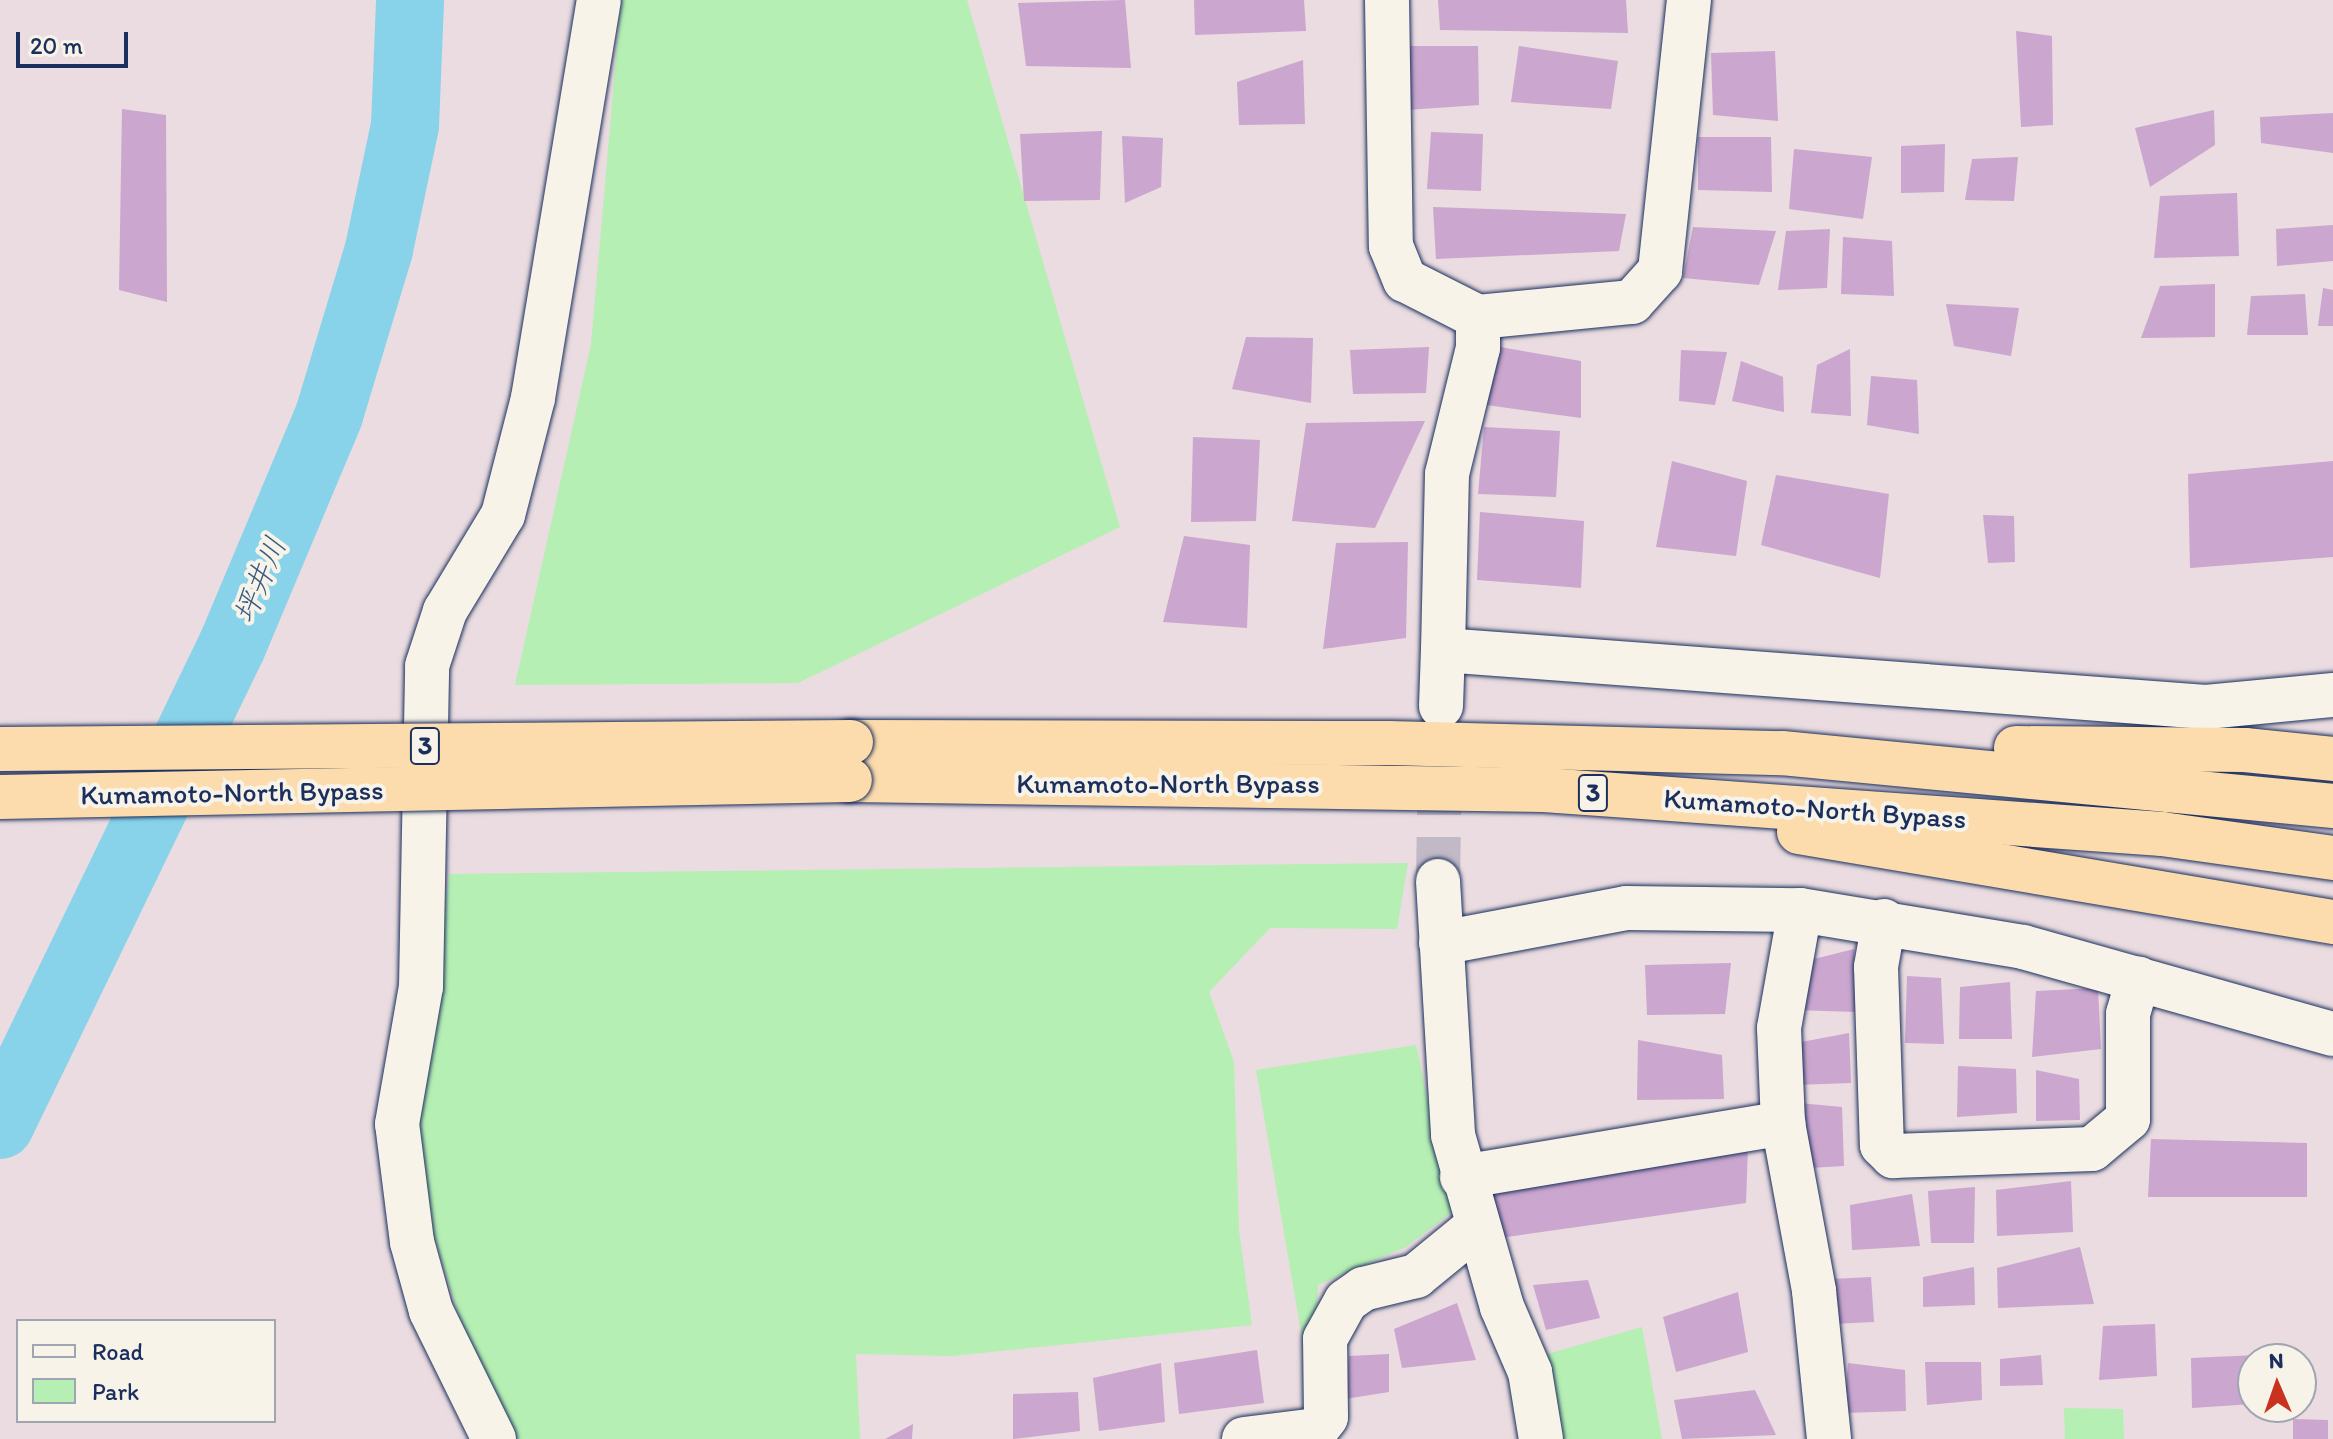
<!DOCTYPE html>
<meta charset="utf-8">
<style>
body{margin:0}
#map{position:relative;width:2333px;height:1439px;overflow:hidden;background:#eadce0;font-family:Itim,"Klee One",sans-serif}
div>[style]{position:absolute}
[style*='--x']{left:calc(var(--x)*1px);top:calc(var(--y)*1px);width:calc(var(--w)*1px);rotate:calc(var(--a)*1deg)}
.green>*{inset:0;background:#b6efb3}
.river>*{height:68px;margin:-34px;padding:0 34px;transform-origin:34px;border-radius:34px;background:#89d3ea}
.building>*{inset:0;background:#cba6ce}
.street-tunnel>*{height:44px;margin-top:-22px;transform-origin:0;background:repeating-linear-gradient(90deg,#c1b9c6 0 44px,transparent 0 66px)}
.roads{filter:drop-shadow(0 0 2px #1b2f5e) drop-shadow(0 0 2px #1b2f5e)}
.street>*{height:44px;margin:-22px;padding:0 22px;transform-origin:22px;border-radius:22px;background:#f7f3e8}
.highway>*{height:44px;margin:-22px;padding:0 22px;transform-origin:22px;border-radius:22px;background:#fcdcac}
.bridges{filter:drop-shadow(0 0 2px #1b2f5e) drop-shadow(0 0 2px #1b2f5e)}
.highway-bridge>*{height:44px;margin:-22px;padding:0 22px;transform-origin:22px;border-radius:22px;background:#fcdcac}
span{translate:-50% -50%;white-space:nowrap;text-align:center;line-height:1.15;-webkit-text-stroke:8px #f7f3e8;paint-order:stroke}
.shield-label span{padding:2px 6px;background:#f7f3e8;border:2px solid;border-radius:6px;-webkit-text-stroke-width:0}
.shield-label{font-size:26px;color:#1b2f5e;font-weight:700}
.street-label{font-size:28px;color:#1b2f5e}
.water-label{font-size:30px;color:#365881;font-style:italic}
.legend{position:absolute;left:16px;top:1319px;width:260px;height:104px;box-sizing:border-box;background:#f7f3e8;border:2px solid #9fa5b1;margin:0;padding:10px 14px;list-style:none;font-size:24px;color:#1b2f5e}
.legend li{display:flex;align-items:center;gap:16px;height:40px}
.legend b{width:40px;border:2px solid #9fa5b1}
.north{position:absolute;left:2237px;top:1343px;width:80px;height:80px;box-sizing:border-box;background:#f7f3e8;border:2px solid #9fa5b1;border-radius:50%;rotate:358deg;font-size:22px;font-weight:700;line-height:32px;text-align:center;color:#1b2f5e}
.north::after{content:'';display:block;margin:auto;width:28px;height:36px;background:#c8321e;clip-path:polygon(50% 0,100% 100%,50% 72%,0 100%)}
.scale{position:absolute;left:16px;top:32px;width:112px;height:36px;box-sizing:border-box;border:4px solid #1b2f5e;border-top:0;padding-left:10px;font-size:24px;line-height:28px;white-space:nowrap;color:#1b2f5e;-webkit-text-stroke:6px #f7f3e8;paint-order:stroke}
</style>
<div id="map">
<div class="green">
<div style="clip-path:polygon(621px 0,967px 0,1120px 527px,798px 683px,515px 685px,591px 344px)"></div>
<div style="clip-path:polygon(1408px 863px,1397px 929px,1270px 928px,1209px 992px,1234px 1062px,1239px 1230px,1252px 1325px,952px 1356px,856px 1354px,860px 1439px,516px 1439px,458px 1314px,423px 1202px,420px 1120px,449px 874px)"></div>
<div style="clip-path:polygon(1416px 1045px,1452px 1212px,1406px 1247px,1318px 1285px,1313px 1402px,1256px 1070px)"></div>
<div style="clip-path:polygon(1642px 1327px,1662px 1439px,1554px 1439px,1540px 1356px)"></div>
<div style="clip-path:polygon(2064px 1408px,2123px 1409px,2124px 1439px,2065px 1439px)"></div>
</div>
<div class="river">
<div style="--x:0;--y:1125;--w:532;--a:-64.16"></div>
<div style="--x:232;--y:646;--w:251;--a:-67.2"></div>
<div style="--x:329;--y:415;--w:173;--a:-73.2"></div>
<div style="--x:379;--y:249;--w:126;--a:-78.1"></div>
<div style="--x:405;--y:126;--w:126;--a:-87.7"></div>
</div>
<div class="building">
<div style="clip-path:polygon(1125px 0,1131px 68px,1026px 66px,1018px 3px)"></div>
<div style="clip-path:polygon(1194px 0,1304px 0,1306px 31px,1195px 35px)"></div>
<div style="clip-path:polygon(1438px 0,1626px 0,1628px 33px,1440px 30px)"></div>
<div style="clip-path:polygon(2016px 31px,2052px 36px,2053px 125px,2021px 127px)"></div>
<div style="clip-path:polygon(1404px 46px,1478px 46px,1479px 105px,1407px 110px)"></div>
<div style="clip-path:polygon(1519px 46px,1618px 61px,1611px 109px,1511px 102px)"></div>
<div style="clip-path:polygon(1775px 51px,1778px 121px,1713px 115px,1711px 53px)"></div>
<div style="clip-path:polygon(1303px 60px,1305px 124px,1239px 125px,1237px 82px)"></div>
<div style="clip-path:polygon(122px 109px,166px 115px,167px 302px,119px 290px)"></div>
<div style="clip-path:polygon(2214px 110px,2215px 145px,2150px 187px,2135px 128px)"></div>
<div style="clip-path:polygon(2333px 113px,2333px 153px,2261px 143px,2260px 117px)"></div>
<div style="clip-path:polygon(1102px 131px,1100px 200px,1024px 201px,1020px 134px)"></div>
<div style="clip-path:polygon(1431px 132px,1483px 134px,1481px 191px,1427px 189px)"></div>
<div style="clip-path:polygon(1122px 136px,1163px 138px,1161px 187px,1125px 203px)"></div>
<div style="clip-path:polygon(1698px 137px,1771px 137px,1772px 192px,1698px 190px)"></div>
<div style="clip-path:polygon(1945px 144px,1944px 192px,1901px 193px,1901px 146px)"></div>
<div style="clip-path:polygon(1794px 149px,1872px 157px,1863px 219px,1789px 209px)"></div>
<div style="clip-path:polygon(2018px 157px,2014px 201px,1965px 200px,1972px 159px)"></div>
<div style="clip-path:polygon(2237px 193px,2239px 256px,2154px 258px,2160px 196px)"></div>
<div style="clip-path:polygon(1433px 207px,1626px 214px,1619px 251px,1436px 259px)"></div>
<div style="clip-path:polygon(2333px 225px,2333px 261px,2277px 266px,2276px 229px)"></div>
<div style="clip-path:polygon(1693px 227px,1776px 231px,1759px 285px,1683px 278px)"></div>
<div style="clip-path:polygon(1830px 229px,1827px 288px,1778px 290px,1786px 231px)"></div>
<div style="clip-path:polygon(1843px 237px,1892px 241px,1894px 296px,1841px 294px)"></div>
<div style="clip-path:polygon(2215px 284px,2215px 337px,2141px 338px,2160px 286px)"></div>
<div style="clip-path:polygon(2323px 288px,2333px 290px,2333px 326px,2318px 326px)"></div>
<div style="clip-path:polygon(2305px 294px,2308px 335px,2247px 335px,2251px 296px)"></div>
<div style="clip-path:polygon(1946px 304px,2019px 308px,2011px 356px,1954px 346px)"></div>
<div style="clip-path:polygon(1246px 337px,1313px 338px,1311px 403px,1232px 389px)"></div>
<div style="clip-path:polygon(1429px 347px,1426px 393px,1353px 394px,1350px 350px)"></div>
<div style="clip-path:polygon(1500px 347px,1581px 361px,1581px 418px,1479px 404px)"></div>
<div style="clip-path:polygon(1850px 349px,1851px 416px,1811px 413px,1817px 365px)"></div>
<div style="clip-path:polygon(1681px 350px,1727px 352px,1715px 405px,1679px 401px)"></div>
<div style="clip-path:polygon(1741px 361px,1783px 377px,1784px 412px,1732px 401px)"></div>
<div style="clip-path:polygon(1871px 376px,1917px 380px,1919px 434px,1867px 425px)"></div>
<div style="clip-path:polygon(1425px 421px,1375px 528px,1292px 521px,1306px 423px)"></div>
<div style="clip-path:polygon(1484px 427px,1560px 431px,1556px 497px,1478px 494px)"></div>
<div style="clip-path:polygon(1193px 437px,1260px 440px,1256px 521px,1191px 522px)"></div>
<div style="clip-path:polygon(1672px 461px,1747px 481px,1736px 556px,1656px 547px)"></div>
<div style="clip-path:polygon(2333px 461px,2333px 557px,2190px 568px,2188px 474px)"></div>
<div style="clip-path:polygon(1776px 475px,1889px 494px,1880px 578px,1761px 545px)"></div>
<div style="clip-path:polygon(1480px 512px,1584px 521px,1581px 588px,1477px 580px)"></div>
<div style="clip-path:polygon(1983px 515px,2014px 516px,2015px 562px,1988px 563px)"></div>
<div style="clip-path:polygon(1184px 536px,1250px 545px,1247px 628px,1163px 622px)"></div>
<div style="clip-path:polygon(1408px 542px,1406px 638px,1323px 649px,1336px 543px)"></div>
<div style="clip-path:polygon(1854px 949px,1856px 1012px,1794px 1010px,1806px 961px)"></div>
<div style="clip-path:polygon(1731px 963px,1725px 1014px,1647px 1015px,1645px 965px)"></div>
<div style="clip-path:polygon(1907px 976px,1941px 978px,1944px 1044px,1905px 1043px)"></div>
<div style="clip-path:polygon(2010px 982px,2012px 1039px,1959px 1039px,1960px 987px)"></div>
<div style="clip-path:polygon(2098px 988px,2101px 1049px,2032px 1057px,2036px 991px)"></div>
<div style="clip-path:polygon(1849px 1033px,1851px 1083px,1795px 1085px,1796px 1043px)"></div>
<div style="clip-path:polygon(1638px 1040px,1722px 1055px,1724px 1099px,1637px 1100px)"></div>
<div style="clip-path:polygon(1958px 1066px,2016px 1069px,2017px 1113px,1957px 1117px)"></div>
<div style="clip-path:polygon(2036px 1070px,2079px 1079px,2080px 1120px,2036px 1121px)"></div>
<div style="clip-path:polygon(1799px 1103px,1842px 1107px,1844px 1166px,1810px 1168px)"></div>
<div style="clip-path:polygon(2151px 1139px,2307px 1143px,2307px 1197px,2148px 1197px)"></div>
<div style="clip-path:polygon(1748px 1146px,1746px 1203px,1493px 1239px,1490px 1195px)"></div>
<div style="clip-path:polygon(2071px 1181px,2073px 1232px,1997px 1236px,1996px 1190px)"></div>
<div style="clip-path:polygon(1975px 1187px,1974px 1243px,1931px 1243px,1928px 1191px)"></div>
<div style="clip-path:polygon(1912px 1194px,1920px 1246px,1852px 1250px,1850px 1205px)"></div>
<div style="clip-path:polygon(2080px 1247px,2094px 1304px,1998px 1308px,1997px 1268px)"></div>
<div style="clip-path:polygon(1974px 1267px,1975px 1305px,1923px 1307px,1923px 1277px)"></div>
<div style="clip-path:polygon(1871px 1277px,1874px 1322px,1833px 1324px,1831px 1279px)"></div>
<div style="clip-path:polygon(1588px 1280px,1600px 1318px,1546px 1330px,1533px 1285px)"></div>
<div style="clip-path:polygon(1738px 1292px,1748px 1352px,1676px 1372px,1663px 1317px)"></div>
<div style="clip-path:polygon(1457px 1303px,1476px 1360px,1402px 1368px,1394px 1329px)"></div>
<div style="clip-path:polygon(2155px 1324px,2157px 1376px,2099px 1380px,2103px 1326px)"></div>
<div style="clip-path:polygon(1257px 1350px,1264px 1403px,1179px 1414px,1174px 1363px)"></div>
<div style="clip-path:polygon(1389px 1354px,1389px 1392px,1345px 1399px,1349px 1356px)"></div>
<div style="clip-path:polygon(2280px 1354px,2253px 1359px,2253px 1404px,2192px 1408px,2191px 1358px)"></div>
<div style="clip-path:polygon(2041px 1355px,2043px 1385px,2000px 1386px,2000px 1359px)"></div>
<div style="clip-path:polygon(1925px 1362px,1981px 1362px,1982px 1400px,1927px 1405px)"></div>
<div style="clip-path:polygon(1161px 1363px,1165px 1422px,1099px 1431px,1093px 1378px)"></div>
<div style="clip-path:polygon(1848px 1363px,1905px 1370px,1906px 1411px,1844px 1413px)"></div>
<div style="clip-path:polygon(1755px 1390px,1776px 1435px,1682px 1439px,1674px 1400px)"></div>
<div style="clip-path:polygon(1078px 1392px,1080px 1431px,1013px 1439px,1013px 1394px)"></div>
<div style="clip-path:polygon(2293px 1419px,2328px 1420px,2328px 1439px,2293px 1439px)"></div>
<div style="clip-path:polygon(913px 1424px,912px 1439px,885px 1439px)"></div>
</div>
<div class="street-tunnel">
<div style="--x:1438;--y:881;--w:128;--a:-89.1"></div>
</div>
<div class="roads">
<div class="street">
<div style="--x:1387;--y:0;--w:246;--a:89.1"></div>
<div style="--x:1391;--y:246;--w:37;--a:68"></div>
<div style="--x:1405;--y:280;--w:82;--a:26.9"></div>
<div style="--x:1478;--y:317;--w:155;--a:-5.6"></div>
<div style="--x:1632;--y:302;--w:42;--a:-47.9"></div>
<div style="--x:1660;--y:271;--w:273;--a:-83.9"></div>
<div style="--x:1443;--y:650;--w:176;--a:-88.7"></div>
<div style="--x:1447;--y:474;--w:130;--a:-76.2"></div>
<div style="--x:1478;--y:348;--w:31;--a:-90"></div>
<div style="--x:1441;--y:706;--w:56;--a:-88"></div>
<div style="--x:1443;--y:650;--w:765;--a:4.27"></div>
<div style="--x:2206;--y:707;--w:128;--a:-5.4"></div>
<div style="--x:1438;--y:881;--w:254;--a:86.6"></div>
<div style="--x:1453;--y:1135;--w:179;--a:74.1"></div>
<div style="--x:1502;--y:1307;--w:71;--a:66.7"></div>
<div style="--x:1530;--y:1372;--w:68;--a:80.7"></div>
<div style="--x:1800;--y:910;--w:226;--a:9.4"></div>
<div style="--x:2023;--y:947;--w:322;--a:15.7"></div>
<div style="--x:1884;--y:921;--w:47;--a:99.9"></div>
<div style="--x:1876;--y:967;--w:178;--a:88.1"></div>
<div style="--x:1882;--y:1145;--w:16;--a:45"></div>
<div style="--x:1893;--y:1156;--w:199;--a:-2"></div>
<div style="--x:2092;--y:1149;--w:47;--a:-39.8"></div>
<div style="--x:2128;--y:1119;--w:105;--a:-90"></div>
<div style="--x:2128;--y:1014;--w:37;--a:-74"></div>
<div style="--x:1441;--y:943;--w:188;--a:-10.7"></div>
<div style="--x:1626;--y:908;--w:174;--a:0.7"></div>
<div style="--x:1800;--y:910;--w:120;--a:100.1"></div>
<div style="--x:1779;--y:1028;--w:95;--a:87.6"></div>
<div style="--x:1783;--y:1123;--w:171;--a:79.5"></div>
<div style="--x:1814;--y:1291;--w:149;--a:84.2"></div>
<div style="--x:1462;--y:1177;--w:326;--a:-9.5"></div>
<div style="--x:494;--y:1439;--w:143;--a:-116.2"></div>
<div style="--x:431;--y:1311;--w:72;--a:-105.4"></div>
<div style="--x:412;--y:1242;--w:119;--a:-97.2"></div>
<div style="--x:397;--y:1124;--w:139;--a:-80.1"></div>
<div style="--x:421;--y:987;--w:321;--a:-88.9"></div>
<div style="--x:427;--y:666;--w:58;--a:-71.9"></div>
<div style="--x:445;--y:611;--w:112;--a:-58.9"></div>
<div style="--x:503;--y:515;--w:121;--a:-75.6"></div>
<div style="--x:533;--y:398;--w:403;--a:-80.6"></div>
<div style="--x:1244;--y:1439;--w:73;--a:-7.1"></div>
<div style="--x:1316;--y:1430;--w:16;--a:-52"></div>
<div style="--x:1326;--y:1417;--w:78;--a:-90.7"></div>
<div style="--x:1325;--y:1339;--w:43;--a:-61.1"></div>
<div style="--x:1346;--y:1301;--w:21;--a:-35"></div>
<div style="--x:1363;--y:1289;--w:55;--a:-13.8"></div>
<div style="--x:1416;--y:1276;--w:79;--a:-39.3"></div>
</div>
<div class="highway">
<div style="--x:851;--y:742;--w:538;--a:0.11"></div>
<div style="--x:1389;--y:743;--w:393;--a:1.5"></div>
<div style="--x:1782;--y:753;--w:554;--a:5.49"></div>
<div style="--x:2016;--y:748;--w:229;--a:0.5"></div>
<div style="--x:2245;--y:750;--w:88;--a:5.8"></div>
<div style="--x:850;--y:780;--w:694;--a:0.83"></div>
<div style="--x:1544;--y:790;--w:620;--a:4.07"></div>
<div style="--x:2162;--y:834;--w:173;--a:8"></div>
<div style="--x:1799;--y:832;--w:542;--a:9.57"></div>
</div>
</div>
<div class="bridges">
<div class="highway-bridge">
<div style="--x:0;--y:749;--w:851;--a:-0.47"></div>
<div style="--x:0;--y:797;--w:850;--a:-1.15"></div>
</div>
</div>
<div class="shield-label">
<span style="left:425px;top:746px">3</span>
<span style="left:1593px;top:793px">3</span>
</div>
<div class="street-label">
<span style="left:1168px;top:783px">Kumamoto-North Bypass</span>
<span style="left:232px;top:792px;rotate:-1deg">Kumamoto-North Bypass</span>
<span style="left:1815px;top:808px;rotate:4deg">Kumamoto-North Bypass</span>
</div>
<div class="water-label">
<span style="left:260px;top:580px;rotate:-67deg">坪井川</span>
</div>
<ul class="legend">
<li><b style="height:10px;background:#f7f3e8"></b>Road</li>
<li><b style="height:22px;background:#b6efb3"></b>Park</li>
</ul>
<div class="north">N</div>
<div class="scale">20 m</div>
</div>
